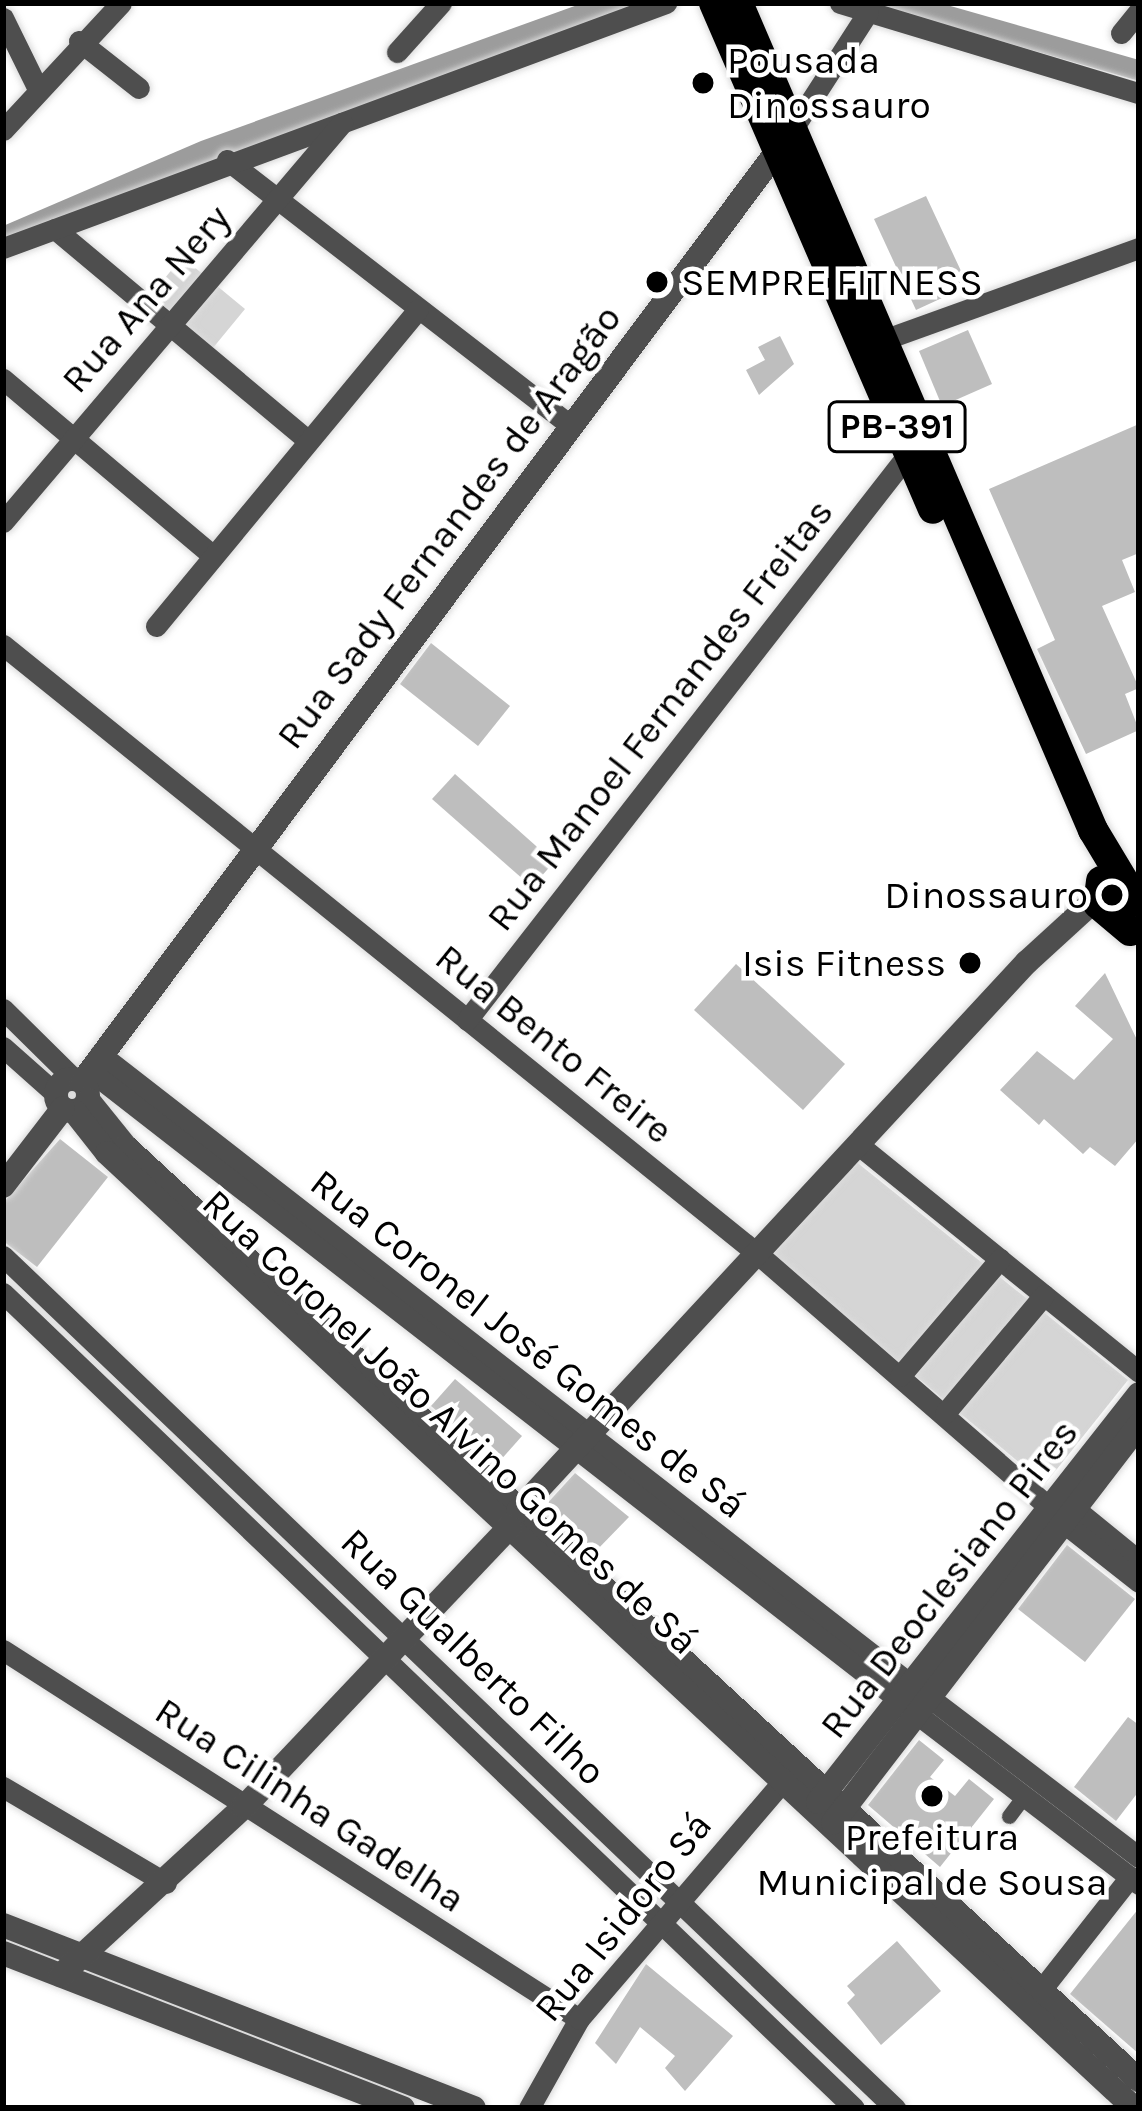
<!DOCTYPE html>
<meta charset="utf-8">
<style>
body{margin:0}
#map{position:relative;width:1142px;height:2111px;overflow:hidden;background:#fff;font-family:Karla,sans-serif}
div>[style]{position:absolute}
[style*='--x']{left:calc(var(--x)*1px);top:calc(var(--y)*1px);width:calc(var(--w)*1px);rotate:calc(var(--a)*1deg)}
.green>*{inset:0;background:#d5d5d5}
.water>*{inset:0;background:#9c9c9c}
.building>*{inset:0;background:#bebebe}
.roads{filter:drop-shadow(0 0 3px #dbdbdb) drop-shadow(0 0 3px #dbdbdb)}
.pedestrian>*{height:15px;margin:-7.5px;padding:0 7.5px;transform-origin:7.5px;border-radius:7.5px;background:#4e4e4e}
.minor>*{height:21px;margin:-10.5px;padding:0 10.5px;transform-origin:10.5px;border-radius:10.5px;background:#4e4e4e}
.tertiary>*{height:24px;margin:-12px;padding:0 12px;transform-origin:12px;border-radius:12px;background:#4e4e4e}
.tertiary>.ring{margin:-12px;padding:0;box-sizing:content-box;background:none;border:24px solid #4e4e4e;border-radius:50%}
.primary>*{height:30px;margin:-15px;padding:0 15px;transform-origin:15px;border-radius:15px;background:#000}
.dots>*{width:33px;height:33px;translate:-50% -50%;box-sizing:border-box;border:6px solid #fff;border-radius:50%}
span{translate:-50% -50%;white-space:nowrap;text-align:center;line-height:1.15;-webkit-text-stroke:9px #fff;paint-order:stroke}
.shield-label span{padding:3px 9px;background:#fff;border:3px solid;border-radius:9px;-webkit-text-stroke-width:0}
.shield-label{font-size:36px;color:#000;font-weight:700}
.poi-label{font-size:39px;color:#000}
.left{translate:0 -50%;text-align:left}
.right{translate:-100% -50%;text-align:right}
.street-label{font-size:39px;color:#000}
.frame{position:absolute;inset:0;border:6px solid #000;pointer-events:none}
</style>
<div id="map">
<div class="green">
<div style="clip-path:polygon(182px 257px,245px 309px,203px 360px,140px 309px)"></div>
<div style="clip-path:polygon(854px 1160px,1128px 1380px,1045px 1484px,772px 1256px)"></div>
</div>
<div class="water">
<div style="clip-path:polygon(583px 3px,653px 3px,3px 241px,3px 226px,201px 141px)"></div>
<div style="clip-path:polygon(869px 3px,940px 3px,1139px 60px,1139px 81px)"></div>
</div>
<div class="building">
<div style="clip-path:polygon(926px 196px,968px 286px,916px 310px,874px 219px)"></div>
<div style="clip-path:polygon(968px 330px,992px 384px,942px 406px,919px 351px)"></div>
<div style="clip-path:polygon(780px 336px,794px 364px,759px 395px,746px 370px,765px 360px,758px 347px)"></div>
<div style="clip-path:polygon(1139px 424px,1139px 553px,1122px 560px,1135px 592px,1102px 606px,1139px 688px,1125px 694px,1139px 730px,1086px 754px,1037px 649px,1055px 640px,989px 489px)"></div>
<div style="clip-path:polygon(431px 643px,510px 706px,478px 746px,400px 684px)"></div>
<div style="clip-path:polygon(455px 774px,554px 862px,532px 887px,432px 799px)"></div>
<div style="clip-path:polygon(736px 964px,845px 1064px,803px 1110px,694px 1010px)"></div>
<div style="clip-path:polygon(1105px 973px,1139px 1044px,1139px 1138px,1115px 1166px,1090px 1147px,1083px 1154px,1044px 1119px,1039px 1125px,1000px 1090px,1037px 1051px,1074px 1080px,1113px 1039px,1075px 1006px)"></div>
<div style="clip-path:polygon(60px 1139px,108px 1177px,37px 1267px,3px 1241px,3px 1203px)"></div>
<div style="clip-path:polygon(455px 1379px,522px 1436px,498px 1463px,431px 1406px)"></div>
<div style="clip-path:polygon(575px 1473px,629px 1517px,593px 1554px,543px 1508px)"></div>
<div style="clip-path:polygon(1067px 1545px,1135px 1599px,1085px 1662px,1018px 1609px)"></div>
<div style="clip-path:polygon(1128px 1717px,1139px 1725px,1139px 1791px,1116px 1821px,1074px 1787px)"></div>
<div style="clip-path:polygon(919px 1740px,944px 1760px,930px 1777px,955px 1796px,969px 1779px,994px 1799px,940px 1867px,868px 1805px)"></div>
<div style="clip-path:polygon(1139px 1908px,1139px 2054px,1070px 1994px)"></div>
<div style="clip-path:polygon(897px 1941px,941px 1991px,881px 2045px,847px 2003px,855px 1995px,847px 1986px)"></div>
<div style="clip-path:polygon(646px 1964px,733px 2036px,685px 2091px,665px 2068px,675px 2056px,640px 2027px,616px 2064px,595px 2043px)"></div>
</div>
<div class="roads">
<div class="pedestrian">
<div style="--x:1009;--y:1816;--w:25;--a:-53"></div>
</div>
<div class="minor">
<div style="--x:840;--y:3;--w:312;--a:16.8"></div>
<div style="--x:3;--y:18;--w:79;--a:63.8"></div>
<div style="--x:1121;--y:33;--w:28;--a:-51"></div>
<div style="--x:79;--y:41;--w:76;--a:38.1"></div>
<div style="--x:397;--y:52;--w:66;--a:-48.1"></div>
<div style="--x:3;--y:130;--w:173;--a:-47.1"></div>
<div style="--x:792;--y:130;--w:140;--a:-57.2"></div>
<div style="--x:227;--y:160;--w:433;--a:37.7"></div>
<div style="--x:55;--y:229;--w:329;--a:39.9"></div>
<div style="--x:3;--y:248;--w:707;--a:-20.28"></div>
<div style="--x:883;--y:340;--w:272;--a:-19.8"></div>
<div style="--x:3;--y:379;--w:275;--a:40.1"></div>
<div style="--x:3;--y:522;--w:524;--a:-49.65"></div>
<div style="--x:156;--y:626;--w:411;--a:-50.4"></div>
<div style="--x:3;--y:645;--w:971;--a:38.9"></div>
<div style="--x:759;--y:1255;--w:387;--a:41"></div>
<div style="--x:3;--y:1009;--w:100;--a:44.6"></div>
<div style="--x:467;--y:1020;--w:719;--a:-52.06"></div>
<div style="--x:3;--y:1047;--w:71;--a:41.6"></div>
<div style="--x:100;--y:1054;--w:1031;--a:37.87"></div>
<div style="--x:89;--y:1070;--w:1030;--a:37.86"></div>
<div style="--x:860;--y:1146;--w:359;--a:39"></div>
<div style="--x:3;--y:1256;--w:1234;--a:43.69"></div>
<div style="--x:3;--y:1293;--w:1178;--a:43.76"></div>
<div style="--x:900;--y:1376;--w:154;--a:-49.5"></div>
<div style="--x:945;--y:1413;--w:154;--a:-50"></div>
<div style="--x:1075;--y:1509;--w:82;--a:39.1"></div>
<div style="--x:1064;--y:1523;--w:95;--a:38.2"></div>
<div style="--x:3;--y:1650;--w:684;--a:32.64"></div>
<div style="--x:930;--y:1698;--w:263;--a:37.3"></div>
<div style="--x:918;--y:1715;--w:278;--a:37.4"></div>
<div style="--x:3;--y:1787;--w:189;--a:30.5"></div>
<div style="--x:1041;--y:1990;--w:144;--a:-51.8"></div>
<div style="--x:529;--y:2108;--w:102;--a:-60.7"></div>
<div style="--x:579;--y:2019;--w:315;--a:-49.4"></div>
</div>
<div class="tertiary">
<div class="ring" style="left:56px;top:1079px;width:8px;height:8px"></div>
<div style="--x:82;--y:1082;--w:1173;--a:-53.25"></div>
<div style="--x:88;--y:1100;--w:59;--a:51.2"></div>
<div style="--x:125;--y:1146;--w:1379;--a:42.65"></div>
<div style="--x:74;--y:1111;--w:53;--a:51.8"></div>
<div style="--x:107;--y:1153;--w:1402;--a:42.92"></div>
<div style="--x:3;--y:1186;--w:98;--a:-52.4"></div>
<div style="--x:518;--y:1511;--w:749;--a:-47.17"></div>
<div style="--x:1027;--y:962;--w:93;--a:-42.4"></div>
<div style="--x:818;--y:1802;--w:519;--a:-51.81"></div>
<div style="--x:833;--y:1823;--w:502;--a:-52.45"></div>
<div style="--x:3;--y:1925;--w:505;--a:21.23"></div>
<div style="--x:3;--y:1953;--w:429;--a:21.2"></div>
<div style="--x:61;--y:1975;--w:248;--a:-42.6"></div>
<div style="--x:244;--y:1807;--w:386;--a:-46.5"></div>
</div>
<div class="primary">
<div style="--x:714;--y:3;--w:551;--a:66.6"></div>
<div style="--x:738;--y:3;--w:900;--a:66.77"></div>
<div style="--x:1093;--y:830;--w:70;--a:59"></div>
<div style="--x:1129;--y:890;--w:18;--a:106"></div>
<div style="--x:1101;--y:881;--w:23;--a:97"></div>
<div style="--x:1098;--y:904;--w:42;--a:40.2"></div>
</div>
</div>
<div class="dots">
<div style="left:703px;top:83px;background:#000"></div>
<div style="left:657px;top:282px;background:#000"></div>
<div style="left:1112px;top:895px;background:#000"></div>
<div style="left:970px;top:963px;background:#000"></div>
<div style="left:932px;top:1796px;background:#000"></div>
</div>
<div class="shield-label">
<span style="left:897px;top:427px">PB-391</span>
</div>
<div class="poi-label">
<span class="left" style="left:727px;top:83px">Pousada<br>Dinossauro</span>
<span class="left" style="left:681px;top:282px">SEMPRE FITNESS</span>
<span class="right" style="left:1088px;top:895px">Dinossauro</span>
<span class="right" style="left:946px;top:963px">Isis Fitness</span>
<span style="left:932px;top:1860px">Prefeitura<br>Municipal de Sousa</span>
</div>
<div class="street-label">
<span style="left:146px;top:299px;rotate:-49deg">Rua Ana Nery</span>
<span style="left:449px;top:527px;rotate:-53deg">Rua Sady Fernandes de Aragão</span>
<span style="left:660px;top:715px;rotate:-52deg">Rua Manoel Fernandes Freitas</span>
<span style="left:554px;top:1044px;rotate:39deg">Rua Bento Freire</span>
<span style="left:528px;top:1344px;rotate:38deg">Rua Coronel José Gomes de Sá</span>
<span style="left:450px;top:1422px;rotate:43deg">Rua Coronel João Alvino Gomes de Sá</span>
<span style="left:949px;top:1579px;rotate:-52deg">Rua Deoclesiano Pires</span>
<span style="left:473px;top:1657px;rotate:44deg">Rua Gualberto Filho</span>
<span style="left:310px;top:1805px;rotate:33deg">Rua Cilinha Gadelha</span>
<span style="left:623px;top:1917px;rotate:-51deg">Rua Isidoro Sá</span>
</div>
<div class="frame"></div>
</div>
